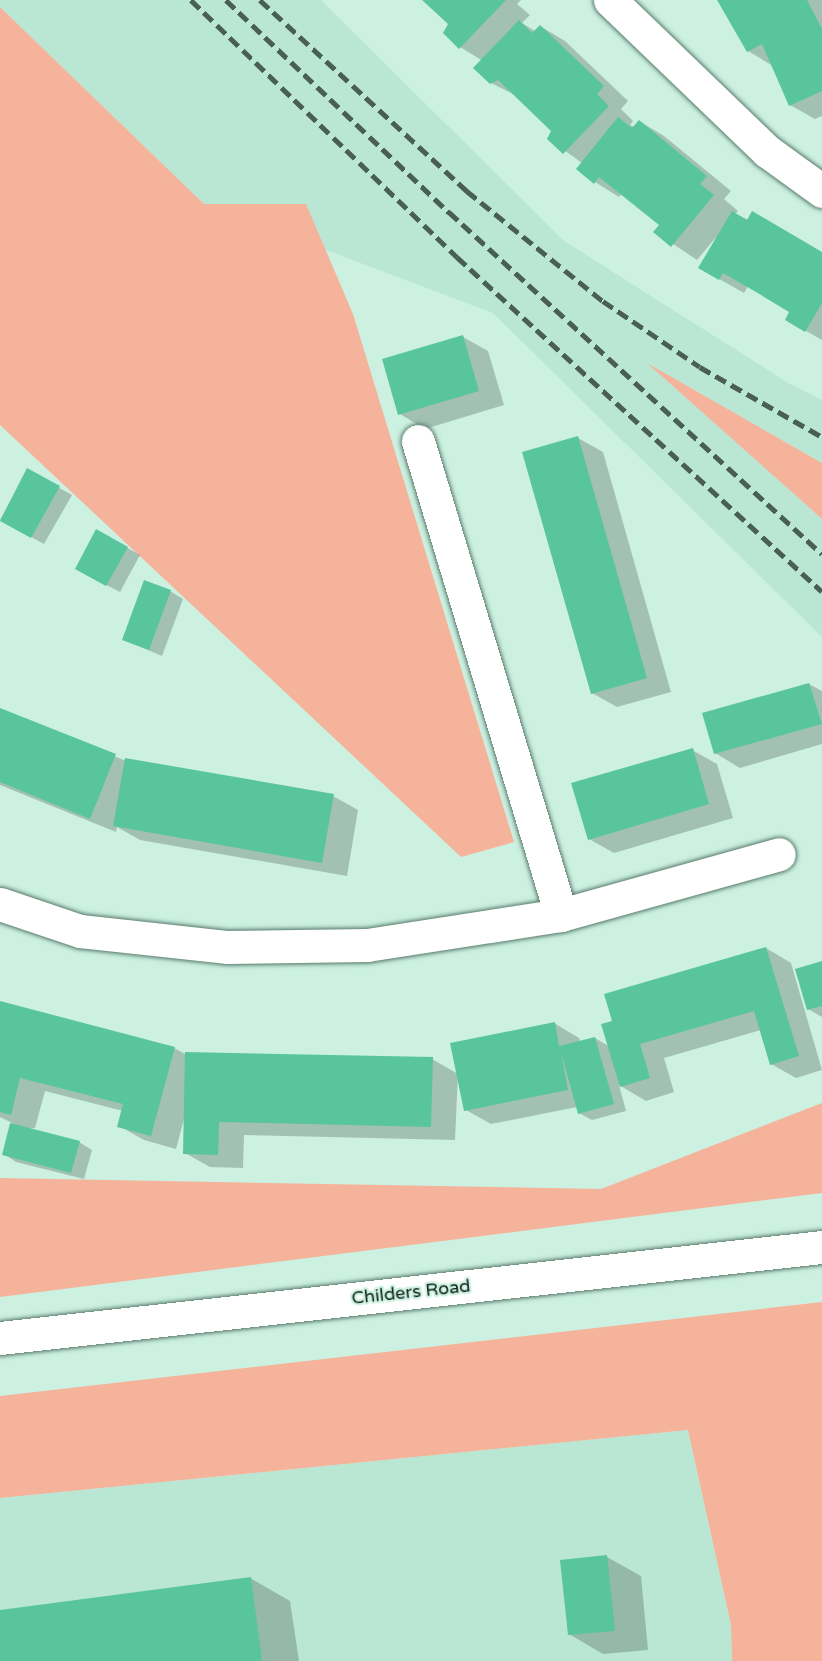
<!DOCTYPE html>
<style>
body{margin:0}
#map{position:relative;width:822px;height:1661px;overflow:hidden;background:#ccf1e1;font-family:"Varela Round",sans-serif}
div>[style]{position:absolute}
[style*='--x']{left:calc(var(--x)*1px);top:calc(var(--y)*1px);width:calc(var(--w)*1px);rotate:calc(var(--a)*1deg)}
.built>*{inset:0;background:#bae7d4}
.green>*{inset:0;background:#f6b39b}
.shadow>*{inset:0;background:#0003}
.building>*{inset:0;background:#58c59e}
.roads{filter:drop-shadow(0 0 2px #597b6d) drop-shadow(0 0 2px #597b6d)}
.minor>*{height:33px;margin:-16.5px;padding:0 16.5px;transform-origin:16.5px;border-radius:16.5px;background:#fff}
.secondary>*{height:33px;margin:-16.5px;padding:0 16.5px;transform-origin:16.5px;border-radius:16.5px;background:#fff}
.rail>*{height:4.5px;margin-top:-2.25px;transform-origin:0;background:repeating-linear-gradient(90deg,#495e55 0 12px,transparent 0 18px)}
span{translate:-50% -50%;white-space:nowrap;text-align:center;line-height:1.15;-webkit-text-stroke:4.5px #ccf1e1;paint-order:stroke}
.street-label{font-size:18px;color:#0f1d17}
</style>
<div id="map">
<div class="built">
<div style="clip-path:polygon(0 0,321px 0,564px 241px,790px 384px,822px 400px,822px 463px,650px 365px,822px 519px,822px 637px,493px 313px,204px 204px,0 7px)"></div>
<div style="clip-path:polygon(688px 1430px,731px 1625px,732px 1661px,0 1661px,0 1498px)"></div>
</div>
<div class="green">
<div style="clip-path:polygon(0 7px,204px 204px,306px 204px,353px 314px,514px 842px,461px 857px,0 425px)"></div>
<div style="clip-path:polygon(647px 363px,822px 463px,822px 519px)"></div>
<div style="clip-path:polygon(822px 1103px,822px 1193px,0 1297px,0 1178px,601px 1189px)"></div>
<div style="clip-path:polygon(822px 1302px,822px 1661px,732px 1661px,731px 1625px,688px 1430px,0 1498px,0 1396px)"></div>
</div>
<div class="shadow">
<div style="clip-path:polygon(425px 0,521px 0,517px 4px,530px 15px,522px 23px,535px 31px,540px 26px,565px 41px,628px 101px,621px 109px,633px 121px,630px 125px,634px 127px,639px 121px,664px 136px,731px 191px,724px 199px,738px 211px,735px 214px,822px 253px,822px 340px,787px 320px,791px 311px,748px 286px,744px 293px,700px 268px,717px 236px,697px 260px,655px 232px,661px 225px,622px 193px,619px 197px,595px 182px,582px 163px,549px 139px,553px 130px,517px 96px,491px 83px,483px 61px,460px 47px,450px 24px)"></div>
<div style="clip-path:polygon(719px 0,822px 0,822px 116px,815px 119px,790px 105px,773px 66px,748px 51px)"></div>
<div style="clip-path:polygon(463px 337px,488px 351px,504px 405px,425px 429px,400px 414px)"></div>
<div style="clip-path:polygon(578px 438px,603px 452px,671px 692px,617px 707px,592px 693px)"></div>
<div style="clip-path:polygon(27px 470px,72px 495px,44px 544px,0 520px)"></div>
<div style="clip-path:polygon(97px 531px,140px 555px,120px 592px,89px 576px)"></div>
<div style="clip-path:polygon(170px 591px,183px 599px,162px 656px,124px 640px)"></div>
<div style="clip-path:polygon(809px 684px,822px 691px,822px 744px,740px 768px,715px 753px)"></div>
<div style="clip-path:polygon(0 709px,126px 761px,333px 796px,358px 810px,347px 876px,140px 840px,117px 827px,116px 832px,0 785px)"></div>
<div style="clip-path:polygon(692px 750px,717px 764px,733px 818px,614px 853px,589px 839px)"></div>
<div style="clip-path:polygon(766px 948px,791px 963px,822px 1070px,796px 1078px,771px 1064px,761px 1030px,664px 1058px,674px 1092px,646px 1101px,619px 1085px,626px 1111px,592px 1120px,579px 1113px,577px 1107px,491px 1124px,466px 1110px,554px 1023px,579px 1038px,580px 1042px,595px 1038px,610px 1047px,614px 1022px)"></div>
<div style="clip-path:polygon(822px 962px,822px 1017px,808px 1009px)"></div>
<div style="clip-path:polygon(0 1002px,174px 1048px,187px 1055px,432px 1059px,458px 1074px,455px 1140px,244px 1135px,243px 1168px,210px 1167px,185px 1153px,184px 1119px,176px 1149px,144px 1140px,119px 1126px,123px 1111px,45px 1091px,35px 1128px,25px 1129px,79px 1142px,92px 1150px,84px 1179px,16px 1162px,4px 1154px,12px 1123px,0 1117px)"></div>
<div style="clip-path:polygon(607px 1557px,641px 1576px,648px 1650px,603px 1654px,569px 1634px)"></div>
<div style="clip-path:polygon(250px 1578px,290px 1601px,299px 1661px,0 1661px,0 1611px)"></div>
</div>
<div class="building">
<div style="clip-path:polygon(422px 0,506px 0,459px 49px,443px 33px,448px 24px)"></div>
<div style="clip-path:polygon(717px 0,807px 0,822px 29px,822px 91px,789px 106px,762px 44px,747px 52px)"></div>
<div style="clip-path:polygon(519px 20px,532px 33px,540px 25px,604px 86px,597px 94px,609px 106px,563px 154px,547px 139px,551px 131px,524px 105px,498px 80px,490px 84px,473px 68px)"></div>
<div style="clip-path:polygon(618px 117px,632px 128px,639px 120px,707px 176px,700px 184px,714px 195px,671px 247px,653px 232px,659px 225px,599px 177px,594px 184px,576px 169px)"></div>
<div style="clip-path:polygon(732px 211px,747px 220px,752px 211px,822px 252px,822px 303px,805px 332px,785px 320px,789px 312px,756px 292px,723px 273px,719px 280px,698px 268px)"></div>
<div style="clip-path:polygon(463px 335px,479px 391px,398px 415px,382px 359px)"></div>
<div style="clip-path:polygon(578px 436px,647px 678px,591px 694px,522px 452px)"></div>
<div style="clip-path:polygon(27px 468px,60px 486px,31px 538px,0 521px)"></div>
<div style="clip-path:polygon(96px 529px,128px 547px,106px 586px,75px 569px)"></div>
<div style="clip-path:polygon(144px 580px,171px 590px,149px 650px,122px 640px)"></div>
<div style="clip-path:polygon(809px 683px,822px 724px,714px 754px,702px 713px)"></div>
<div style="clip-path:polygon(0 708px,116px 754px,90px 819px,0 782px)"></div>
<div style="clip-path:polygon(693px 748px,709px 804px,588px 840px,571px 783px)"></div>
<div style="clip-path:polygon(125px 758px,334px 794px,322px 863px,113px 826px)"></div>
<div style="clip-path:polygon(766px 947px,799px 1056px,770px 1065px,754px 1011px,640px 1044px,650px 1078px,620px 1087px,601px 1024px,612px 1021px,604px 994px)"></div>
<div style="clip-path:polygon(822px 961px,822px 1006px,807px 1010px,795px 969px)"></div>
<div style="clip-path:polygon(0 1001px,175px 1047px,151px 1136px,117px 1127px,123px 1104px,20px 1078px,11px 1115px,0 1112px)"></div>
<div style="clip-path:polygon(555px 1022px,559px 1046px,595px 1037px,614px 1104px,578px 1114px,561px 1052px,568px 1090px,464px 1111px,450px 1043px)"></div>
<div style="clip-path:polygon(185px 1052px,433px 1057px,431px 1127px,219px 1122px,218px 1155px,183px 1154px)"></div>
<div style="clip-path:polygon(10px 1123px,80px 1141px,71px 1173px,2px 1155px)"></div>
<div style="clip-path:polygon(607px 1555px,615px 1631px,568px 1635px,560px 1560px)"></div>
<div style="clip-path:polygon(251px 1577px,262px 1661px,0 1661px,0 1610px)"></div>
</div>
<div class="roads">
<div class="minor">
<div style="--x:610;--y:0;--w:218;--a:43.9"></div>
<div style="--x:767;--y:151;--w:68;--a:36"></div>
<div style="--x:0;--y:904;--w:84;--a:18.6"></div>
<div style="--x:80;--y:931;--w:149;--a:6.2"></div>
<div style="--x:228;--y:947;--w:139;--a:-0.8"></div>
<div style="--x:367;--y:945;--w:196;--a:-8.8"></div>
<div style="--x:561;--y:915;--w:495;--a:-106.8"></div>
<div style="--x:561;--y:915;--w:226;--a:-15.6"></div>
</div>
<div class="secondary">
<div style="--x:0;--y:1338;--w:827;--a:-6.32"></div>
</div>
</div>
<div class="rail">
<div style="--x:191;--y:0;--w:370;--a:44"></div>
<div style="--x:457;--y:257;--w:495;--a:42.5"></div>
<div style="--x:226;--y:0;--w:308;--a:43.6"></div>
<div style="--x:449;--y:212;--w:506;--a:42.52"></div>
<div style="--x:260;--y:0;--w:282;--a:42.7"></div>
<div style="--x:467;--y:191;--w:175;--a:39"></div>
<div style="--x:603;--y:301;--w:117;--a:34.2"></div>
<div style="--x:700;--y:367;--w:141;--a:29.8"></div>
</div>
<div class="street-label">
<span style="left:411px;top:1292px;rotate:-6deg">Childers Road</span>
</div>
</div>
